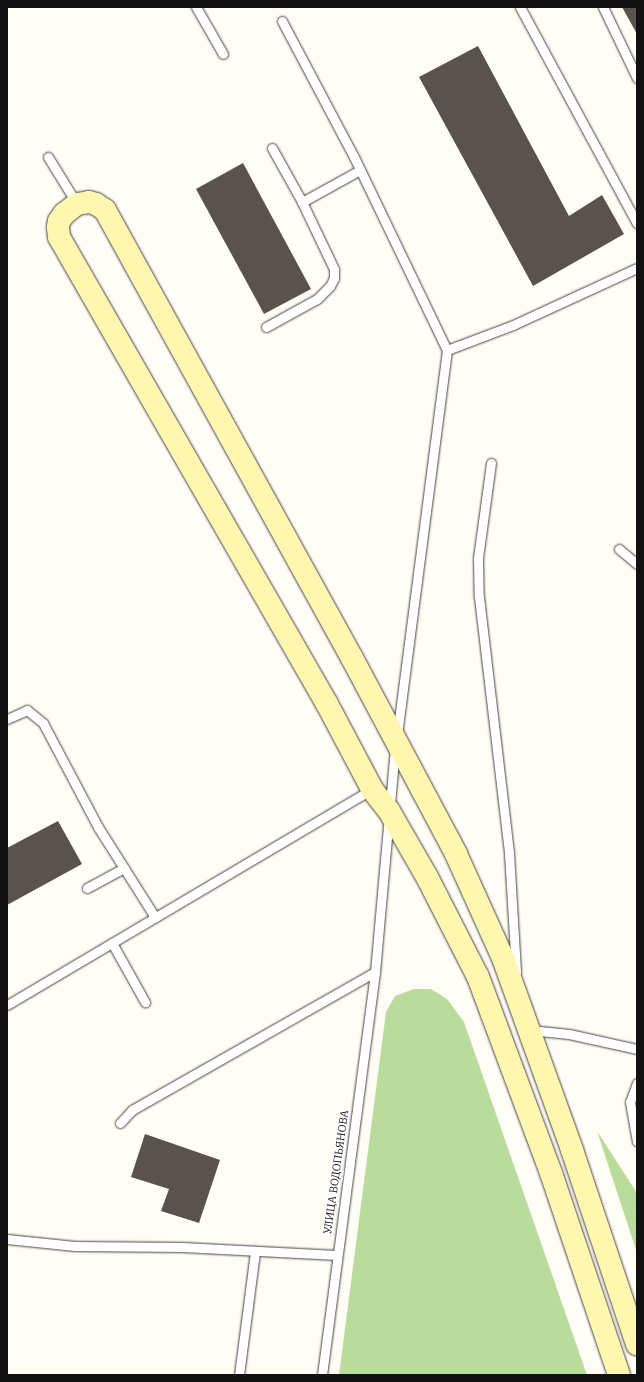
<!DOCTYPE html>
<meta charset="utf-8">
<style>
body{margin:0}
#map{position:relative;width:644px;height:1382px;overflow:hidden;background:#fffdf5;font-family:"IBM Plex Serif",serif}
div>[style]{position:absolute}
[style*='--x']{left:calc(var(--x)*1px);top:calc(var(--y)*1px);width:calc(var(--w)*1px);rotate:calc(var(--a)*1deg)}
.forest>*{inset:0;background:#b9dc9c}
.building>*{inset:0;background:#5a524d}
.roads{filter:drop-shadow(0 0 1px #444) drop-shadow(0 0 1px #444)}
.lane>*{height:9px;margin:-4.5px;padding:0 4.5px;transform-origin:4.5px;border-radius:4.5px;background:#fff}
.secondary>*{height:22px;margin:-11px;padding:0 11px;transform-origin:11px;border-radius:11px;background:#fff6b0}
span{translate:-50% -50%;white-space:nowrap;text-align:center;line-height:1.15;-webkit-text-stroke:4px #fff;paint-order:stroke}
.street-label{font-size:11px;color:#111}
.frame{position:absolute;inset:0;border:8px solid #111;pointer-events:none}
</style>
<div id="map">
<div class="forest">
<div style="clip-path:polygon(414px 989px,431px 989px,447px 999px,464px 1022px,587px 1375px,339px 1375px,386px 1012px,395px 996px)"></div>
<div style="clip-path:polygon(597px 1131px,637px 1193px,637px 1253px)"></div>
</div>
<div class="building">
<div style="clip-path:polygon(622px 7px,637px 7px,637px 34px)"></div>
<div style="clip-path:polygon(478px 46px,569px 216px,602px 195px,624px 234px,533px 286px,419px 77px)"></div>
<div style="clip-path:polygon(243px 163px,311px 289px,264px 314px,196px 189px)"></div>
<div style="clip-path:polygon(58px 821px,82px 864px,7px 905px,7px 848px)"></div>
<div style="clip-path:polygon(145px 1134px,220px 1160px,199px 1223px,161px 1211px,169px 1189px,131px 1177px)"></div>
</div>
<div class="roads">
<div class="lane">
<div style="--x:196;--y:7;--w:54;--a:60.1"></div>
<div style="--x:520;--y:7;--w:246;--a:61.6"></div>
<div style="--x:603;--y:7;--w:79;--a:64.4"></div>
<div style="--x:282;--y:21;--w:154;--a:62.1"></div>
<div style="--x:354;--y:157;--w:214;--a:64.3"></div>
<div style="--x:447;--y:350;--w:386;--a:97.4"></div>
<div style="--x:272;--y:148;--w:62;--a:60.9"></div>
<div style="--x:302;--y:202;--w:66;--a:-28.9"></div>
<div style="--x:48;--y:157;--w:55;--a:58.3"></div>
<div style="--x:266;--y:327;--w:58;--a:-28.8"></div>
<div style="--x:317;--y:299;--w:18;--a:-45"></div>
<div style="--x:330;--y:286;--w:9;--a:-63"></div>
<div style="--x:334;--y:278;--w:9;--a:-90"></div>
<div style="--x:334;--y:269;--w:74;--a:-115.5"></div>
<div style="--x:447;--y:350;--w:71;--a:-20.7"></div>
<div style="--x:513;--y:325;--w:136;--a:-24.7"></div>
<div style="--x:491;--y:463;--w:96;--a:97.8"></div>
<div style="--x:478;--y:558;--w:39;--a:89"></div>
<div style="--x:479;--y:597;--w:258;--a:83.3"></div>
<div style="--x:509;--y:853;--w:119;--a:86.6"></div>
<div style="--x:619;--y:549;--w:23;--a:40"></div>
<div style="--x:7;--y:719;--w:22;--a:-24"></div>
<div style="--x:27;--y:710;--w:21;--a:39"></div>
<div style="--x:43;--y:723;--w:118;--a:62.1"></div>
<div style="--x:98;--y:827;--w:107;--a:57.7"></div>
<div style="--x:87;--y:888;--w:42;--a:-28.4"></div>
<div style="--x:112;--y:943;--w:68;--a:60.8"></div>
<div style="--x:7;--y:1005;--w:424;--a:-30.6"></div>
<div style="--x:530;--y:1030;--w:39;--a:6"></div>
<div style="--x:569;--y:1034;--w:70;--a:12.4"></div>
<div style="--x:637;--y:1083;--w:20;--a:110"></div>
<div style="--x:630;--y:1102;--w:40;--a:80"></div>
<div style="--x:120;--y:1123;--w:18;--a:-47"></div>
<div style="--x:132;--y:1110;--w:279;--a:-29.6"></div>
<div style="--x:7;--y:1239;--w:68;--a:5.9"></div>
<div style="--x:75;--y:1246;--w:107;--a:0.5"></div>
<div style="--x:182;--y:1247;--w:155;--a:3"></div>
<div style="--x:239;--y:1375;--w:125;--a:-82.6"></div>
<div style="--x:322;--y:1375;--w:406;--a:-82.5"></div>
<div style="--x:375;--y:972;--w:225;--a:-84.9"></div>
</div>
<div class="secondary">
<div style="--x:619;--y:1375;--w:213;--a:-108.6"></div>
<div style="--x:551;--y:1173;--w:209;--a:-110.4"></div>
<div style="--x:478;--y:977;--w:112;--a:-117"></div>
<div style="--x:427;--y:877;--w:76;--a:-119.9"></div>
<div style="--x:389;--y:811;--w:28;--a:-128"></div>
<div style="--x:372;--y:789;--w:96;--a:-117.9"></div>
<div style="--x:327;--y:704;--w:538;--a:-119.85"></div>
<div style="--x:59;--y:237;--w:10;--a:-96"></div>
<div style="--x:58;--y:227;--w:6;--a:-81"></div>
<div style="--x:59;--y:221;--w:9;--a:-54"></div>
<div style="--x:64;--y:214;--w:16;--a:-38"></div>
<div style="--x:77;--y:204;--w:12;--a:-9"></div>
<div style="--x:89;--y:202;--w:7;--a:16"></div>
<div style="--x:96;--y:204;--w:11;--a:34"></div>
<div style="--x:105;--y:210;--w:512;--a:61.13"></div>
<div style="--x:352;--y:658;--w:222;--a:62"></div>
<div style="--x:456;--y:854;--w:114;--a:65.7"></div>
<div style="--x:503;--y:958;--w:204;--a:70.2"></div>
<div style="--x:572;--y:1150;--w:205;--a:71.5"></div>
</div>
</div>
<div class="street-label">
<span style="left:336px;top:1172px;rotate:-82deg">УЛИЦА ВОДОПЬЯНОВА</span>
</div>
<div class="frame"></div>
</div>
